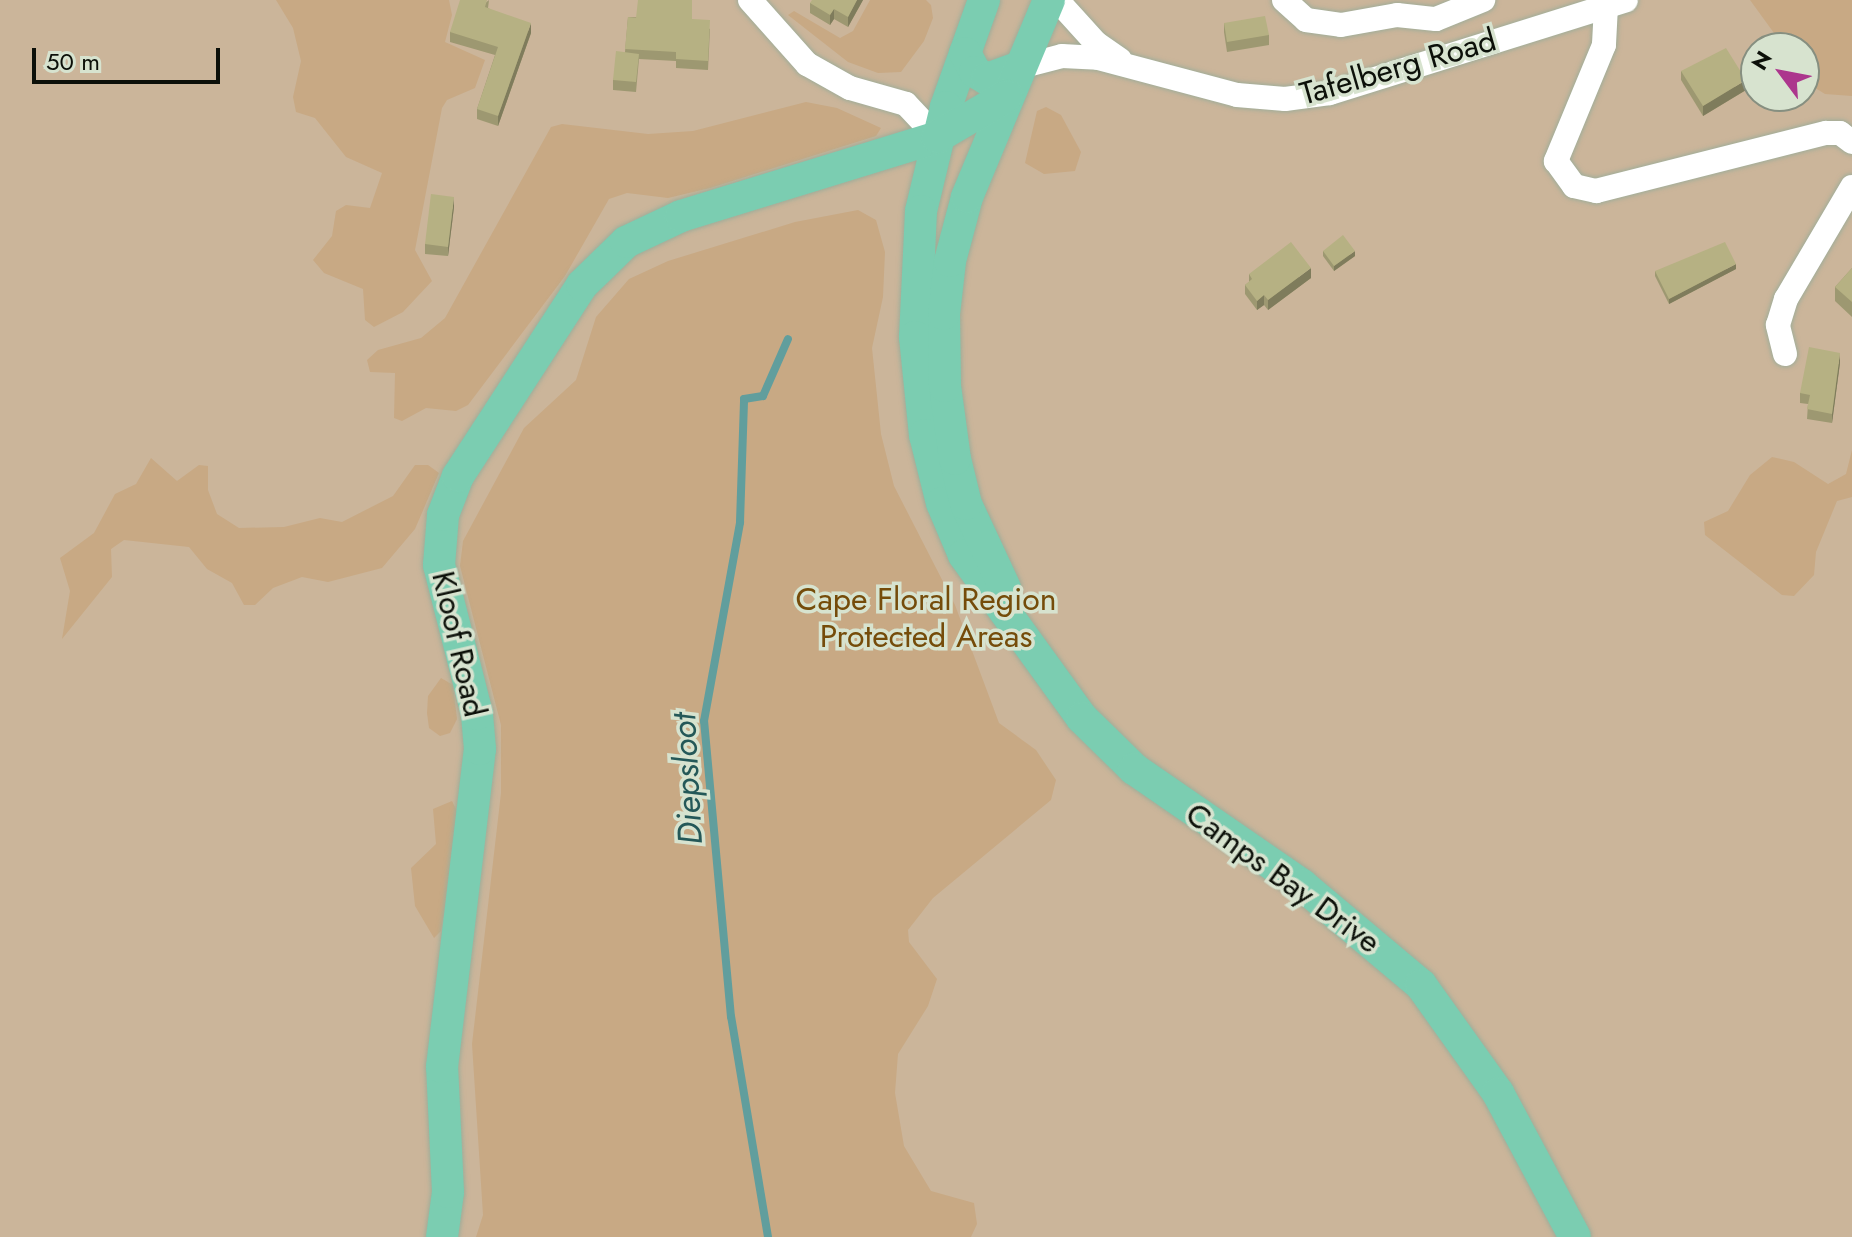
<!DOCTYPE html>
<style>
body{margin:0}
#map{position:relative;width:1852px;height:1237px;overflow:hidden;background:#d7e3cf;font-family:Jost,sans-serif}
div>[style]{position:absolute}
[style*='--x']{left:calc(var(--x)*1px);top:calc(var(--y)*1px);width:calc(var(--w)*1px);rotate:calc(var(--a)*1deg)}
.green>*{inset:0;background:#cbb59a}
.forest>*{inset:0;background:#c8a984}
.stream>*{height:8px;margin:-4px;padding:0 4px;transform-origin:4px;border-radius:4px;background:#619e9d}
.roads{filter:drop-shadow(0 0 2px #a1ad99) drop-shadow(0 0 2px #a1ad99)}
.minor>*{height:24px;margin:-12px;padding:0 12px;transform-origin:12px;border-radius:12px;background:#fff}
.major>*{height:32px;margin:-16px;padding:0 16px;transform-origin:16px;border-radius:16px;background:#7bcdb1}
.wall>*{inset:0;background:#9d9871}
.shaded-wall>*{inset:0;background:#7f7c5c}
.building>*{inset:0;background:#b6b183}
span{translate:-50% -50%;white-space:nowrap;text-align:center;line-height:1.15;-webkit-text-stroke:7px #d7e3cf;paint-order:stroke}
.street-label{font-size:32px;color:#0c1009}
.park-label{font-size:32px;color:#754c0a}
.water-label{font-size:34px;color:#245858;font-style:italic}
.north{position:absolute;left:1740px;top:32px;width:80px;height:80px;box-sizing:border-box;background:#d7e3cf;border:2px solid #868f80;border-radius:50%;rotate:302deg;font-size:22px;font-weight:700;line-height:32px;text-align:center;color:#0c1009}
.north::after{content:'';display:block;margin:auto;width:28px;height:36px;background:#ac368d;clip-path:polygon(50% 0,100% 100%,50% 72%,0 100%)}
.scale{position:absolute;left:32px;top:48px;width:188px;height:36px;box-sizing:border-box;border:4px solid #0c1009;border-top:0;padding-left:10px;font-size:24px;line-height:28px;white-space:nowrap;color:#0c1009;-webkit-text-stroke:6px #d7e3cf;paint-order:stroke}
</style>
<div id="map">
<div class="green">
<div style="clip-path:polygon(evenodd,0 0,1852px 0,1852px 1237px,0 1237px,0 0,1756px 48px,1804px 48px,1804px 96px,1756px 96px,1756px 48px)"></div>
</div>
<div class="forest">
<div style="clip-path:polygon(276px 0,449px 0,452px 15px,445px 42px,485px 60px,475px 88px,447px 100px,442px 108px,415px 250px,432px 281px,403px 312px,374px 327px,365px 320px,363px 289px,324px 273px,313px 260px,332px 236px,336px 211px,346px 205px,370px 208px,382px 173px,346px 157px,315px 118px,296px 112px,293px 97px,301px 61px,293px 28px)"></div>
<div style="clip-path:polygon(870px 0,926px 0,931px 5px,933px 18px,924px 41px,901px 72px,878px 73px,848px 62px,788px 15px,794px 11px,840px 38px,853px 31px)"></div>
<div style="clip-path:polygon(1750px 0,1852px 0,1852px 96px,1825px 94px,1804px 81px,1804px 48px,1785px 48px)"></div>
<div style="clip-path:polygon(806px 102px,837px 108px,881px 128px,876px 136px,710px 188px,668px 198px,627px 193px,609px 199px,565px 276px,468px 405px,456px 411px,426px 408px,402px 421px,394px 418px,395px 373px,370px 372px,367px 360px,378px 350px,421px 338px,445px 318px,551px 127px,562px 124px,648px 134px,693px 131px)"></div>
<div style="clip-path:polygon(1046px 107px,1061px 115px,1081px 152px,1075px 171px,1044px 174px,1025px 163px,1037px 111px)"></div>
<div style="clip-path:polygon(858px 210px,876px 220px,885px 252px,883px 297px,872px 348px,881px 434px,894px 486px,955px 605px,999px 723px,1036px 750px,1056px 780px,1051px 800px,933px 898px,908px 930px,909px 942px,937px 979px,928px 1006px,898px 1054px,895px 1093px,904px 1146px,931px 1191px,974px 1203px,977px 1224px,971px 1237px,476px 1237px,483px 1215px,472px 1044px,501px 793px,501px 725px,460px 566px,463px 541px,524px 428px,576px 380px,596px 317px,629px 279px,668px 261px,795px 222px)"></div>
<div style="clip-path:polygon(1852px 450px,1852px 497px,1837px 501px,1816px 552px,1814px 575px,1794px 596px,1782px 595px,1705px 535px,1704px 522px,1728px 511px,1750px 475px,1772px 457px,1794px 462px,1828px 484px,1846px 474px)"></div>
<div style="clip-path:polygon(151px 458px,177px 481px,199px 465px,208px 466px,208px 490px,217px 514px,239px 528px,284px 527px,320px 518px,342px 522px,393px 496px,415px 465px,428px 465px,439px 473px,415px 529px,382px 568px,328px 582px,302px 577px,273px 588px,255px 605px,244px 605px,232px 583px,207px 569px,189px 547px,124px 540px,111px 549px,112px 577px,62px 639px,70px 591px,60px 558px,94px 533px,115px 494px,136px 484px)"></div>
<div style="clip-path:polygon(441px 678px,453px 685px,457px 719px,450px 733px,440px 736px,429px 728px,427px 713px,428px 696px)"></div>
<div style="clip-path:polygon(452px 801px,457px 811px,445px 906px,441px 931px,434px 938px,415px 906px,411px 868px,436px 844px,433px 809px)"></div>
</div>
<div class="stream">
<div style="--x:768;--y:1237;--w:223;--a:-99.5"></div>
<div style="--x:731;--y:1017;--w:297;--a:-95.2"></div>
<div style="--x:704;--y:721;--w:202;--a:-79.7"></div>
<div style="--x:740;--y:522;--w:123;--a:-88.1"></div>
<div style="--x:744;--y:399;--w:19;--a:-9"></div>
<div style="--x:763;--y:396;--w:62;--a:-66.3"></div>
</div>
<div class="roads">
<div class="minor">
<div style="--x:750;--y:0;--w:86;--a:48.3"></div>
<div style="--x:807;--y:64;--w:49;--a:29.2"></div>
<div style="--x:850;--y:88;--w:58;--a:15.9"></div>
<div style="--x:906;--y:104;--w:45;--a:46.8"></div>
<div style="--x:1057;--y:0;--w:58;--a:47.8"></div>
<div style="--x:1096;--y:43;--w:29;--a:35"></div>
<div style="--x:1284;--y:0;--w:30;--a:42"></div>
<div style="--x:1306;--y:20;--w:35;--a:8"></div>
<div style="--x:1341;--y:25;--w:57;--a:-10.1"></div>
<div style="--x:1397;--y:15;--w:39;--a:6"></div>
<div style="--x:1436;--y:19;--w:51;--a:-22"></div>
<div style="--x:1606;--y:6;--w:39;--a:93"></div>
<div style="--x:1604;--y:45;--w:126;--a:112.5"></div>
<div style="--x:1556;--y:161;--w:31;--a:54"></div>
<div style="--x:1574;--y:186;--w:23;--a:13"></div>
<div style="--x:1596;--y:191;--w:237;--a:-14.2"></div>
<div style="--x:1826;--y:133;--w:14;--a:0"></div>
<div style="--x:1840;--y:133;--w:15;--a:37"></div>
<div style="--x:1020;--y:67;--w:43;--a:-14.7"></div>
<div style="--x:1062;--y:56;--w:36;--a:3"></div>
<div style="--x:1098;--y:58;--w:144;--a:14.9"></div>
<div style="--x:1237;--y:95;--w:48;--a:4.8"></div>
<div style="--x:1285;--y:99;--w:45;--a:-7.6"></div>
<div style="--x:1330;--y:93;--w:310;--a:-17.4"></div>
<div style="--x:1785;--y:354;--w:30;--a:-104"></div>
<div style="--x:1778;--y:325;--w:27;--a:-73"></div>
<div style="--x:1786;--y:299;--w:130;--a:-59.5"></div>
</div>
<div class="major">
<div style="--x:984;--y:0;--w:114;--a:109.6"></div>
<div style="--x:946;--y:107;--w:107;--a:103.5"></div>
<div style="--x:921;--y:211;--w:126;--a:92.7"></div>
<div style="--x:915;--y:337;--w:99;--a:84.2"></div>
<div style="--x:925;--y:435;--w:70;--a:76"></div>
<div style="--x:942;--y:503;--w:56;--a:67.1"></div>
<div style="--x:964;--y:555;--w:201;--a:54.1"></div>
<div style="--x:1082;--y:718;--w:73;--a:44.4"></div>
<div style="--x:1134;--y:769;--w:204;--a:34.6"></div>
<div style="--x:1302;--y:885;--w:155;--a:40"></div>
<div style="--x:1421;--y:985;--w:133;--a:54.5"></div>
<div style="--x:1498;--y:1093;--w:163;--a:61.9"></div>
<div style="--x:965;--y:53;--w:21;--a:62"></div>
<div style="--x:975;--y:72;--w:14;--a:30"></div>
<div style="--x:987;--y:79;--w:35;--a:-20"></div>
<div style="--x:1005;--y:588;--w:93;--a:-114.9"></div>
<div style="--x:966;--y:504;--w:46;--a:-103.7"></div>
<div style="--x:955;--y:459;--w:74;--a:-97.8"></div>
<div style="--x:945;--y:386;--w:72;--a:-90.8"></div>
<div style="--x:944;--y:314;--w:53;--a:-83.5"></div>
<div style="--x:950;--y:261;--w:66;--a:-75.1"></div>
<div style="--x:967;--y:197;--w:213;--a:-67.4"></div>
<div style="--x:442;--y:1237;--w:45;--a:-82.4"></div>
<div style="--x:448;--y:1192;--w:125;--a:-92.7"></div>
<div style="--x:442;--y:1067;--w:320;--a:-83.2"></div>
<div style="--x:480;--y:749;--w:35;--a:-95"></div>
<div style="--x:477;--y:714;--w:154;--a:-104.3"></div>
<div style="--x:439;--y:565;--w:50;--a:-85.4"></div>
<div style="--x:443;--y:515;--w:42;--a:-69"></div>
<div style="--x:458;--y:476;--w:228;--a:-57"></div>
<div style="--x:582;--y:285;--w:62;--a:-44.3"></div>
<div style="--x:626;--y:242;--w:61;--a:-25.3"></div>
<div style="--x:681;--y:216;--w:268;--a:-17.1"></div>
<div style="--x:937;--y:137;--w:81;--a:-30.4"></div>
</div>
</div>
<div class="wall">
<div style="clip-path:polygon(489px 0,488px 8px,531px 33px,498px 126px,477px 119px,477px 109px,495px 55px,450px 42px,450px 32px)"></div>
<div style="clip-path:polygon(863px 0,848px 27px,834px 19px,830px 25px,810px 13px,810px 3px)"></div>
<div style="clip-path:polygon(628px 17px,692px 19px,710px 29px,708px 70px,676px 68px,676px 61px,639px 59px,636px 92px,613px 90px,613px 80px,625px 52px)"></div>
<div style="clip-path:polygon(1224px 23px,1269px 35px,1269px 45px,1227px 52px,1224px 32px)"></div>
<div style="clip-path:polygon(1681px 71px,1746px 90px,1703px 116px,1681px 80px)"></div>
<div style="clip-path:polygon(454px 207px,448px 256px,425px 254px,425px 244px)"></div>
<div style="clip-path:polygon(1323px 251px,1355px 256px,1334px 271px,1323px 256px)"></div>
<div style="clip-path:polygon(1852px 268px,1852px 317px,1835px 301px,1835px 287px)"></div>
<div style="clip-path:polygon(1736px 269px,1669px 304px,1655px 276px,1655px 271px)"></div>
<div style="clip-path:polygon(1249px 274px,1311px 278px,1268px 310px,1264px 305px,1257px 310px,1245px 294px,1245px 285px,1249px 282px)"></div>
<div style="clip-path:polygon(1840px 363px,1832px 423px,1807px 419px,1808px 404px,1800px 403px,1800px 393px)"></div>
</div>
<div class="shaded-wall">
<div style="clip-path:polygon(857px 0,863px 0,848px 27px,848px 17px)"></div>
<div style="clip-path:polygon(834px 9px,834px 19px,830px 25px,830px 15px)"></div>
<div style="clip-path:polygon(531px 23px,531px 33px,498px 126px,498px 116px)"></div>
<div style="clip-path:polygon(1746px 80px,1746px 90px,1703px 116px,1703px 106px)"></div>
<div style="clip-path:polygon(454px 197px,454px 207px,448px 256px,448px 247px)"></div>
<div style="clip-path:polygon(1355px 251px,1355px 256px,1334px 271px,1334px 266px)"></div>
<div style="clip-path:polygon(1736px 264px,1736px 269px,1669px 304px,1669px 299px)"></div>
<div style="clip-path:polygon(1311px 268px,1311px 278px,1268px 310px,1268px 300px)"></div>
<div style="clip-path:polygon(1264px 295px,1264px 305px,1257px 310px,1257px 301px)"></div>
<div style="clip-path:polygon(1840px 353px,1840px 363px,1832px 423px,1832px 414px)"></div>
</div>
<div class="building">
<div style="clip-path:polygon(460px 0,487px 0,485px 7px,531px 23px,498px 116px,477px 109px,498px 47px,450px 32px)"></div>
<div style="clip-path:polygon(638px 0,692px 0,692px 19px,710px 20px,708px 61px,676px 59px,676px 52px,625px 49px,628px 17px,636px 18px)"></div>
<div style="clip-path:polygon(812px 0,857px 0,848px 17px,834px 9px,830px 15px,810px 3px)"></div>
<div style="clip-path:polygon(1265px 16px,1269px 35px,1227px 42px,1224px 23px)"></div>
<div style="clip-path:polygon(1726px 48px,1746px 80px,1703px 106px,1681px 71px)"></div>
<div style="clip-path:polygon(616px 51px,639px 54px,636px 82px,613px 80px)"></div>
<div style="clip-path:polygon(431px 194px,454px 197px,448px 247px,425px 244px)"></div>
<div style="clip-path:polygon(1343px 235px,1355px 251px,1334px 266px,1323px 251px)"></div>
<div style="clip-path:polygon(1291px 242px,1311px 268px,1268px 300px,1264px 295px,1257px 301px,1245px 285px,1252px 279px,1249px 274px)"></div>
<div style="clip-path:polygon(1725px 242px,1736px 264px,1669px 299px,1655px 271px)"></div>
<div style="clip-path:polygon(1852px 268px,1852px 302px,1835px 287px)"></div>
<div style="clip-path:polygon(1809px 347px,1840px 353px,1832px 414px,1807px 409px,1810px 395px,1800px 393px)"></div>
</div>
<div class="street-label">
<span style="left:1398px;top:67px;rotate:-16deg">Tafelberg Road</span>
<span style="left:459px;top:644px;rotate:77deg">Kloof Road</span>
<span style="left:1283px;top:878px;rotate:36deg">Camps Bay Drive</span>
</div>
<div class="park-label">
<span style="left:926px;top:618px">Cape Floral Region<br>Protected Areas</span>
</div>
<div class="water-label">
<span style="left:687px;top:779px;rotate:-93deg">Diepsloot</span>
</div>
<div class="north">N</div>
<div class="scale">50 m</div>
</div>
